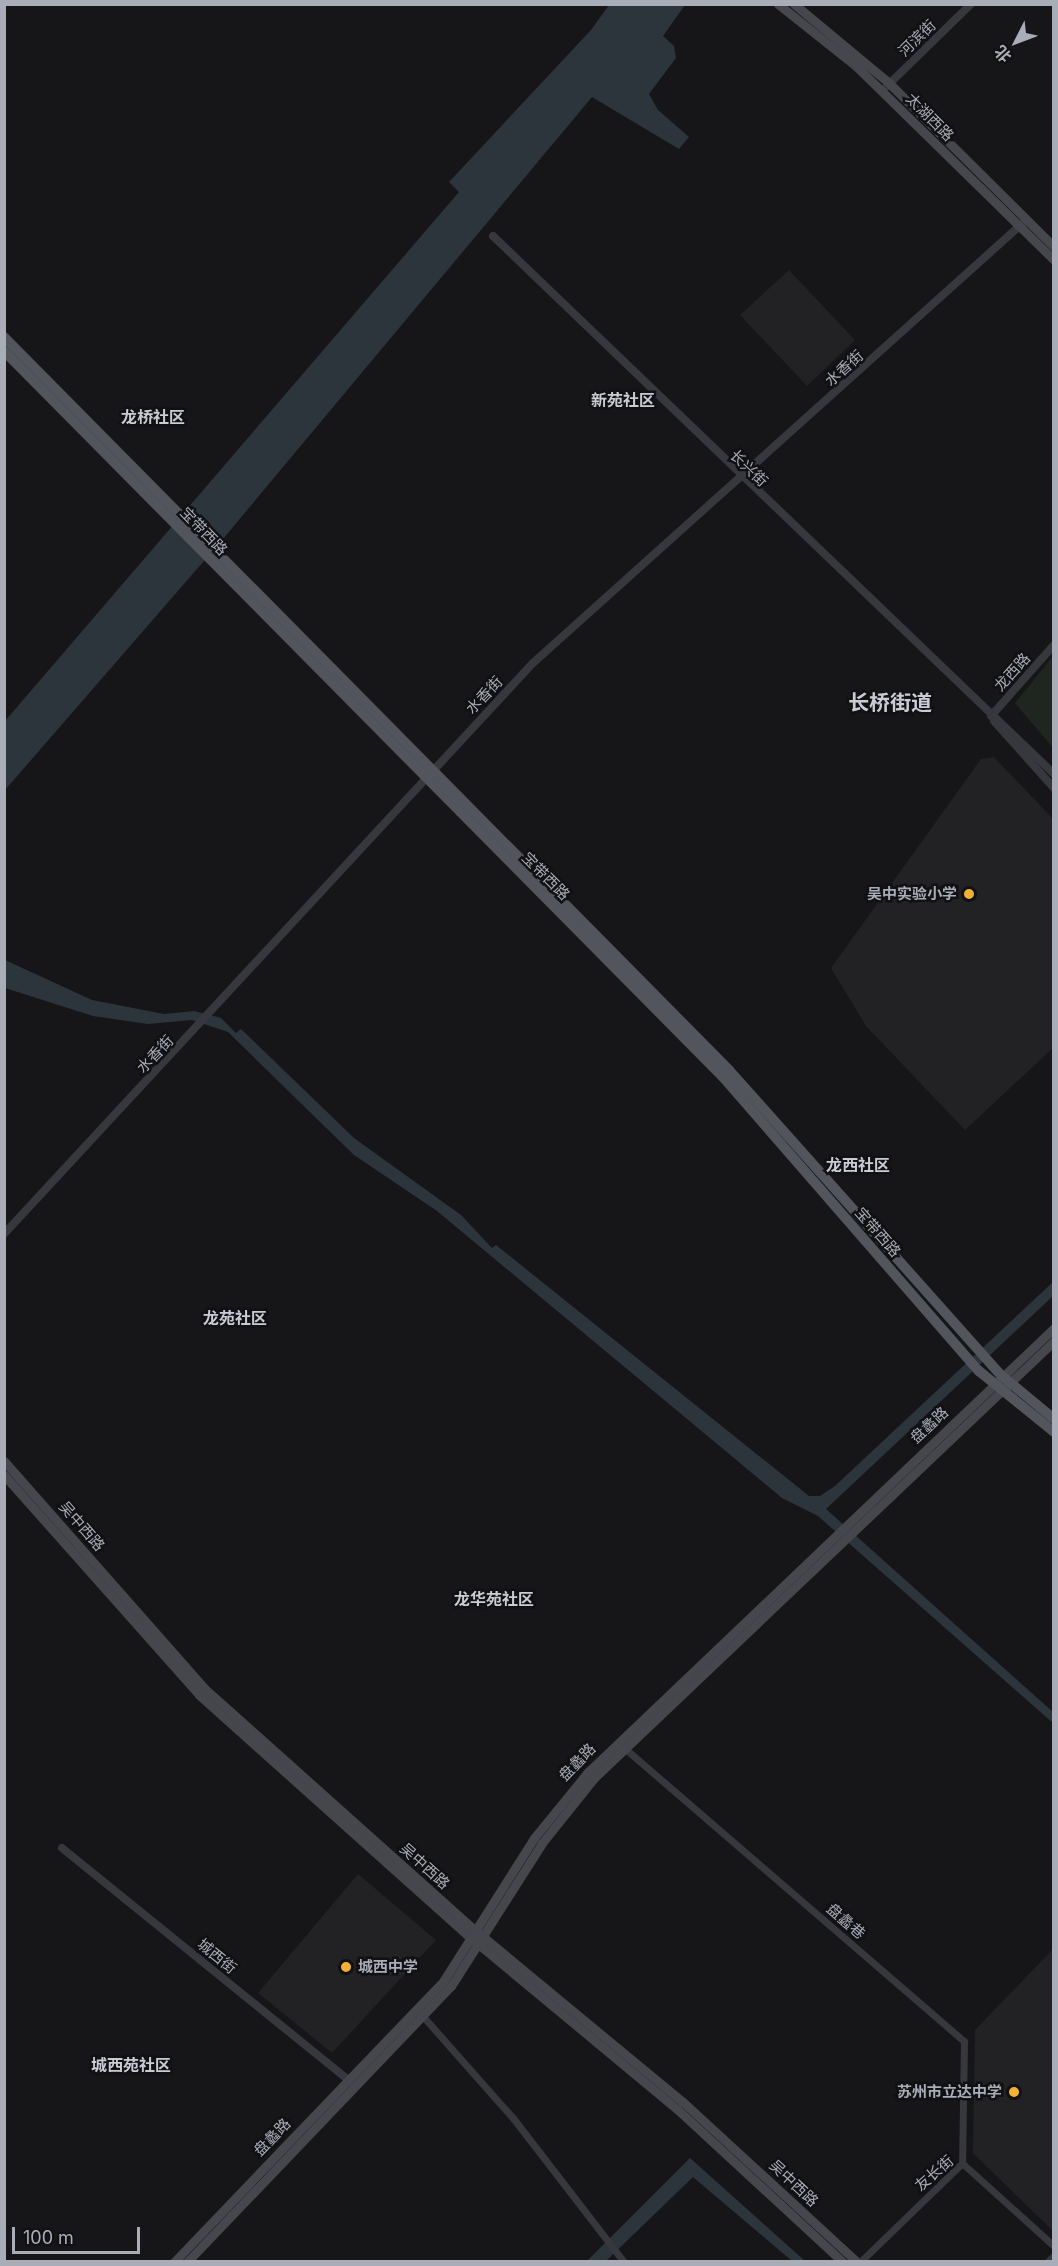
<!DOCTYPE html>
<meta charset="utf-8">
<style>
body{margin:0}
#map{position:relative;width:1058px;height:2266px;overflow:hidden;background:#161618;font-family:Inter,"Noto Sans SC",sans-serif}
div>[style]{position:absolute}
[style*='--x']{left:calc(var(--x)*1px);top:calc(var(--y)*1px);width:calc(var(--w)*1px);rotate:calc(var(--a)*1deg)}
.built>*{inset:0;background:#222225}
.green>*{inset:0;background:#1e261f}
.water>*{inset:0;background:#2c353c}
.minor>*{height:7px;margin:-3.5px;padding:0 3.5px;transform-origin:3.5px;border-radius:3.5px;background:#37383d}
.tertiary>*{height:8px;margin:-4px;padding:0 4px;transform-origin:4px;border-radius:4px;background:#37383d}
.secondary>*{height:9px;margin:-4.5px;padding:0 4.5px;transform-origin:4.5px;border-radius:4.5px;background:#45474d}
.primary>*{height:10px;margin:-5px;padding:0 5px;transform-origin:5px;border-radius:5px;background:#53555c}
.dots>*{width:16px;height:16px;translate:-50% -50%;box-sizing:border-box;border:3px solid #111113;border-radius:50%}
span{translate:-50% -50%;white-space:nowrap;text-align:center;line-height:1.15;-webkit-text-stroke:5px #111113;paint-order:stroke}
.street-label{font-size:15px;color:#a8adb8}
.poi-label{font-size:15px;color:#a8adb8;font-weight:700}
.right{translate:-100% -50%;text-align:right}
.left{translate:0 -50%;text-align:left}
.neighbourhood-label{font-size:16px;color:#c9ccd4;font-weight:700}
.district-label{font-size:21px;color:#c9ccd4;font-weight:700}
.frame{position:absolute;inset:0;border:6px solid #a8adb8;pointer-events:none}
.north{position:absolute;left:986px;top:12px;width:60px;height:60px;-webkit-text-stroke:4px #111113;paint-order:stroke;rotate:228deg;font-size:16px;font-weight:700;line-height:24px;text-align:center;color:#a8adb8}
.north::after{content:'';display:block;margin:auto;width:21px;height:27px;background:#a8adb8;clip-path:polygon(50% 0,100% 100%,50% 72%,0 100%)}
.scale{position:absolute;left:12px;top:2227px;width:128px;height:27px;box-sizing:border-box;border:3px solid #a8adb8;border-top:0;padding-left:8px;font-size:18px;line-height:21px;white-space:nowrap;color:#a8adb8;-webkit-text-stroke:4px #111113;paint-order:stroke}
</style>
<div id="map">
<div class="built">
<div style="clip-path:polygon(789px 270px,855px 340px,807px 386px,740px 315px)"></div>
<div style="clip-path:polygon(994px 757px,1053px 819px,1053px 1048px,965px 1130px,866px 1026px,831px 968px,981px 759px)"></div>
<div style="clip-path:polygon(358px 1874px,436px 1940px,332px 2053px,258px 1993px)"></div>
<div style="clip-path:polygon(1053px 1949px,1053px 2231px,973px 2153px,975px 2030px)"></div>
</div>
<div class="green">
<div style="clip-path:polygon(1053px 656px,1053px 748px,1015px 703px)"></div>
</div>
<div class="water">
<div style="clip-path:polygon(609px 5px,685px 5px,663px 36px,674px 46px,676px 58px,649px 94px,658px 110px,689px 137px,679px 149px,592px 97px,223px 539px,5px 790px,5px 721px,459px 192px,449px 182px,591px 30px)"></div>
<div style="clip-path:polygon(5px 960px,92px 1000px,164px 1014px,194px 1011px,221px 1018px,236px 1033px,241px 1029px,354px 1138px,461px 1215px,492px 1248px,496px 1245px,809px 1496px,820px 1496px,835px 1486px,1053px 1282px,1053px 1296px,826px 1509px,1053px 1712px,1053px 1723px,818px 1516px,782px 1498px,437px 1211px,354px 1155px,228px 1032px,192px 1020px,148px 1024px,93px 1016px,5px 988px)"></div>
<div style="clip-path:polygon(690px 2158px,805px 2261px,792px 2261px,693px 2177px,606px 2261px,586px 2262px)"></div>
</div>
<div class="minor">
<div style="--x:622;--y:1746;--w:452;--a:40.8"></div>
<div style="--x:964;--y:2041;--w:122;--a:90.9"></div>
<div style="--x:420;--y:2013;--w:140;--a:48.5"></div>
<div style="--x:513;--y:2118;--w:182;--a:52.4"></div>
<div style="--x:860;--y:2262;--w:142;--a:-44.1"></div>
<div style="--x:962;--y:2163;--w:124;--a:42.1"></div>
</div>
<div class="tertiary">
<div style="--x:885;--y:88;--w:120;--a:-44.3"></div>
<div style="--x:493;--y:236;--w:777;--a:43.8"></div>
<div style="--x:991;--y:716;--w:95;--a:-48.4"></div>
<div style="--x:994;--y:721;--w:90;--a:48.2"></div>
<div style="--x:4;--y:1234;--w:778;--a:-47.19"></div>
<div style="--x:533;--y:663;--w:660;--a:-41.93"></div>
<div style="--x:62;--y:1848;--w:373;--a:39"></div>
<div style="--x:1049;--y:2262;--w:7;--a:-45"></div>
</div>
<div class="secondary">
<div style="--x:778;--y:4;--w:100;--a:38.5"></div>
<div style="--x:856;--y:66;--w:277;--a:44.4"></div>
<div style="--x:794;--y:4;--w:124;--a:39.7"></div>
<div style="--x:889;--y:83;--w:233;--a:44.8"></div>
<div style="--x:4;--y:1461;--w:303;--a:48.6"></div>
<div style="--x:204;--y:1688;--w:365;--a:41.8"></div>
<div style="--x:476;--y:1931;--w:268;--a:39.6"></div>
<div style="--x:683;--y:2102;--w:236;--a:42.6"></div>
<div style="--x:4;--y:1475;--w:294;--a:48.4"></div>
<div style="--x:199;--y:1695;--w:365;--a:41.8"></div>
<div style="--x:471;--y:1938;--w:268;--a:39.7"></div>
<div style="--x:677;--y:2109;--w:226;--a:42.7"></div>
<div style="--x:174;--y:2262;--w:390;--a:-46.2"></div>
<div style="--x:444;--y:1980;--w:168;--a:-57.6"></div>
<div style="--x:534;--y:1838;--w:85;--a:-50.7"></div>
<div style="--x:588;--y:1772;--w:644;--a:-43.62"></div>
<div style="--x:187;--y:2262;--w:382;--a:-46.3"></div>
<div style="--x:451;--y:1986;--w:169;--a:-57.5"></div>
<div style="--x:542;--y:1843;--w:83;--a:-51.3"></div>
<div style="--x:594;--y:1778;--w:634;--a:-43.53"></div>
</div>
<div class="primary">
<div style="--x:4;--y:337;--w:1031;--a:45.31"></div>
<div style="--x:729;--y:1070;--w:410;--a:48.3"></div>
<div style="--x:1002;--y:1376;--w:67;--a:39.6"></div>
<div style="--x:4;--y:351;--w:1022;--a:45.28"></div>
<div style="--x:723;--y:1077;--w:390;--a:49"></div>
<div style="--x:979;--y:1371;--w:97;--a:39.1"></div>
</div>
<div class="dots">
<div style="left:969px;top:894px;background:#f2b134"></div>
<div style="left:346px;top:1967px;background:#f2b134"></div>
<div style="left:1014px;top:2092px;background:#f2b134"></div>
</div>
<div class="street-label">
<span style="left:917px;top:38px;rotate:-44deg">河滨街</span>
<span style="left:930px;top:117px;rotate:45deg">太湖西路</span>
<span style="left:844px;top:368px;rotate:-42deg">水香街</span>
<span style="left:749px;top:468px;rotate:44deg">长兴街</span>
<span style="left:204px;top:531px;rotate:46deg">宝带西路</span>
<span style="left:1012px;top:672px;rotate:-48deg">龙西路</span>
<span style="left:484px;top:695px;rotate:-46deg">水香街</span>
<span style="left:546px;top:876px;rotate:45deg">宝带西路</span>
<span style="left:155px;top:1054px;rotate:-46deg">水香街</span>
<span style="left:878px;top:1232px;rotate:49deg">宝带西路</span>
<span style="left:929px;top:1425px;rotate:-43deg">盘蠡路</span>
<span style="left:82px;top:1526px;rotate:49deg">吴中西路</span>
<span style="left:577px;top:1762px;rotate:-46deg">盘蠡路</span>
<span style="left:425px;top:1866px;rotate:42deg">吴中西路</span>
<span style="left:846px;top:1921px;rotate:41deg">盘蠡巷</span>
<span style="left:217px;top:1956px;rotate:39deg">城西街</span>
<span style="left:272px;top:2137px;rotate:-46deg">盘蠡路</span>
<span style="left:934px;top:2173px;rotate:-41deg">友长街</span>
<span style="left:794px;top:2183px;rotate:43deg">吴中西路</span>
</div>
<div class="poi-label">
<span class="right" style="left:957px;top:894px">吴中实验小学</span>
<span class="left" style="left:358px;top:1967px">城西中学</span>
<span class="right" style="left:1002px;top:2092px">苏州市立达中学</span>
</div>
<div class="neighbourhood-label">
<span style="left:623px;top:400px">新苑社区</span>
<span style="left:153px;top:417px">龙桥社区</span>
<span style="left:858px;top:1165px">龙西社区</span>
<span style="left:235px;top:1318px">龙苑社区</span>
<span style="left:494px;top:1599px">龙华苑社区</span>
<span style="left:131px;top:2065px">城西苑社区</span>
</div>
<div class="district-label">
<span style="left:890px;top:703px">长桥街道</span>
</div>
<div class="frame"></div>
<div class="north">北</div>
<div class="scale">100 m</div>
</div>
